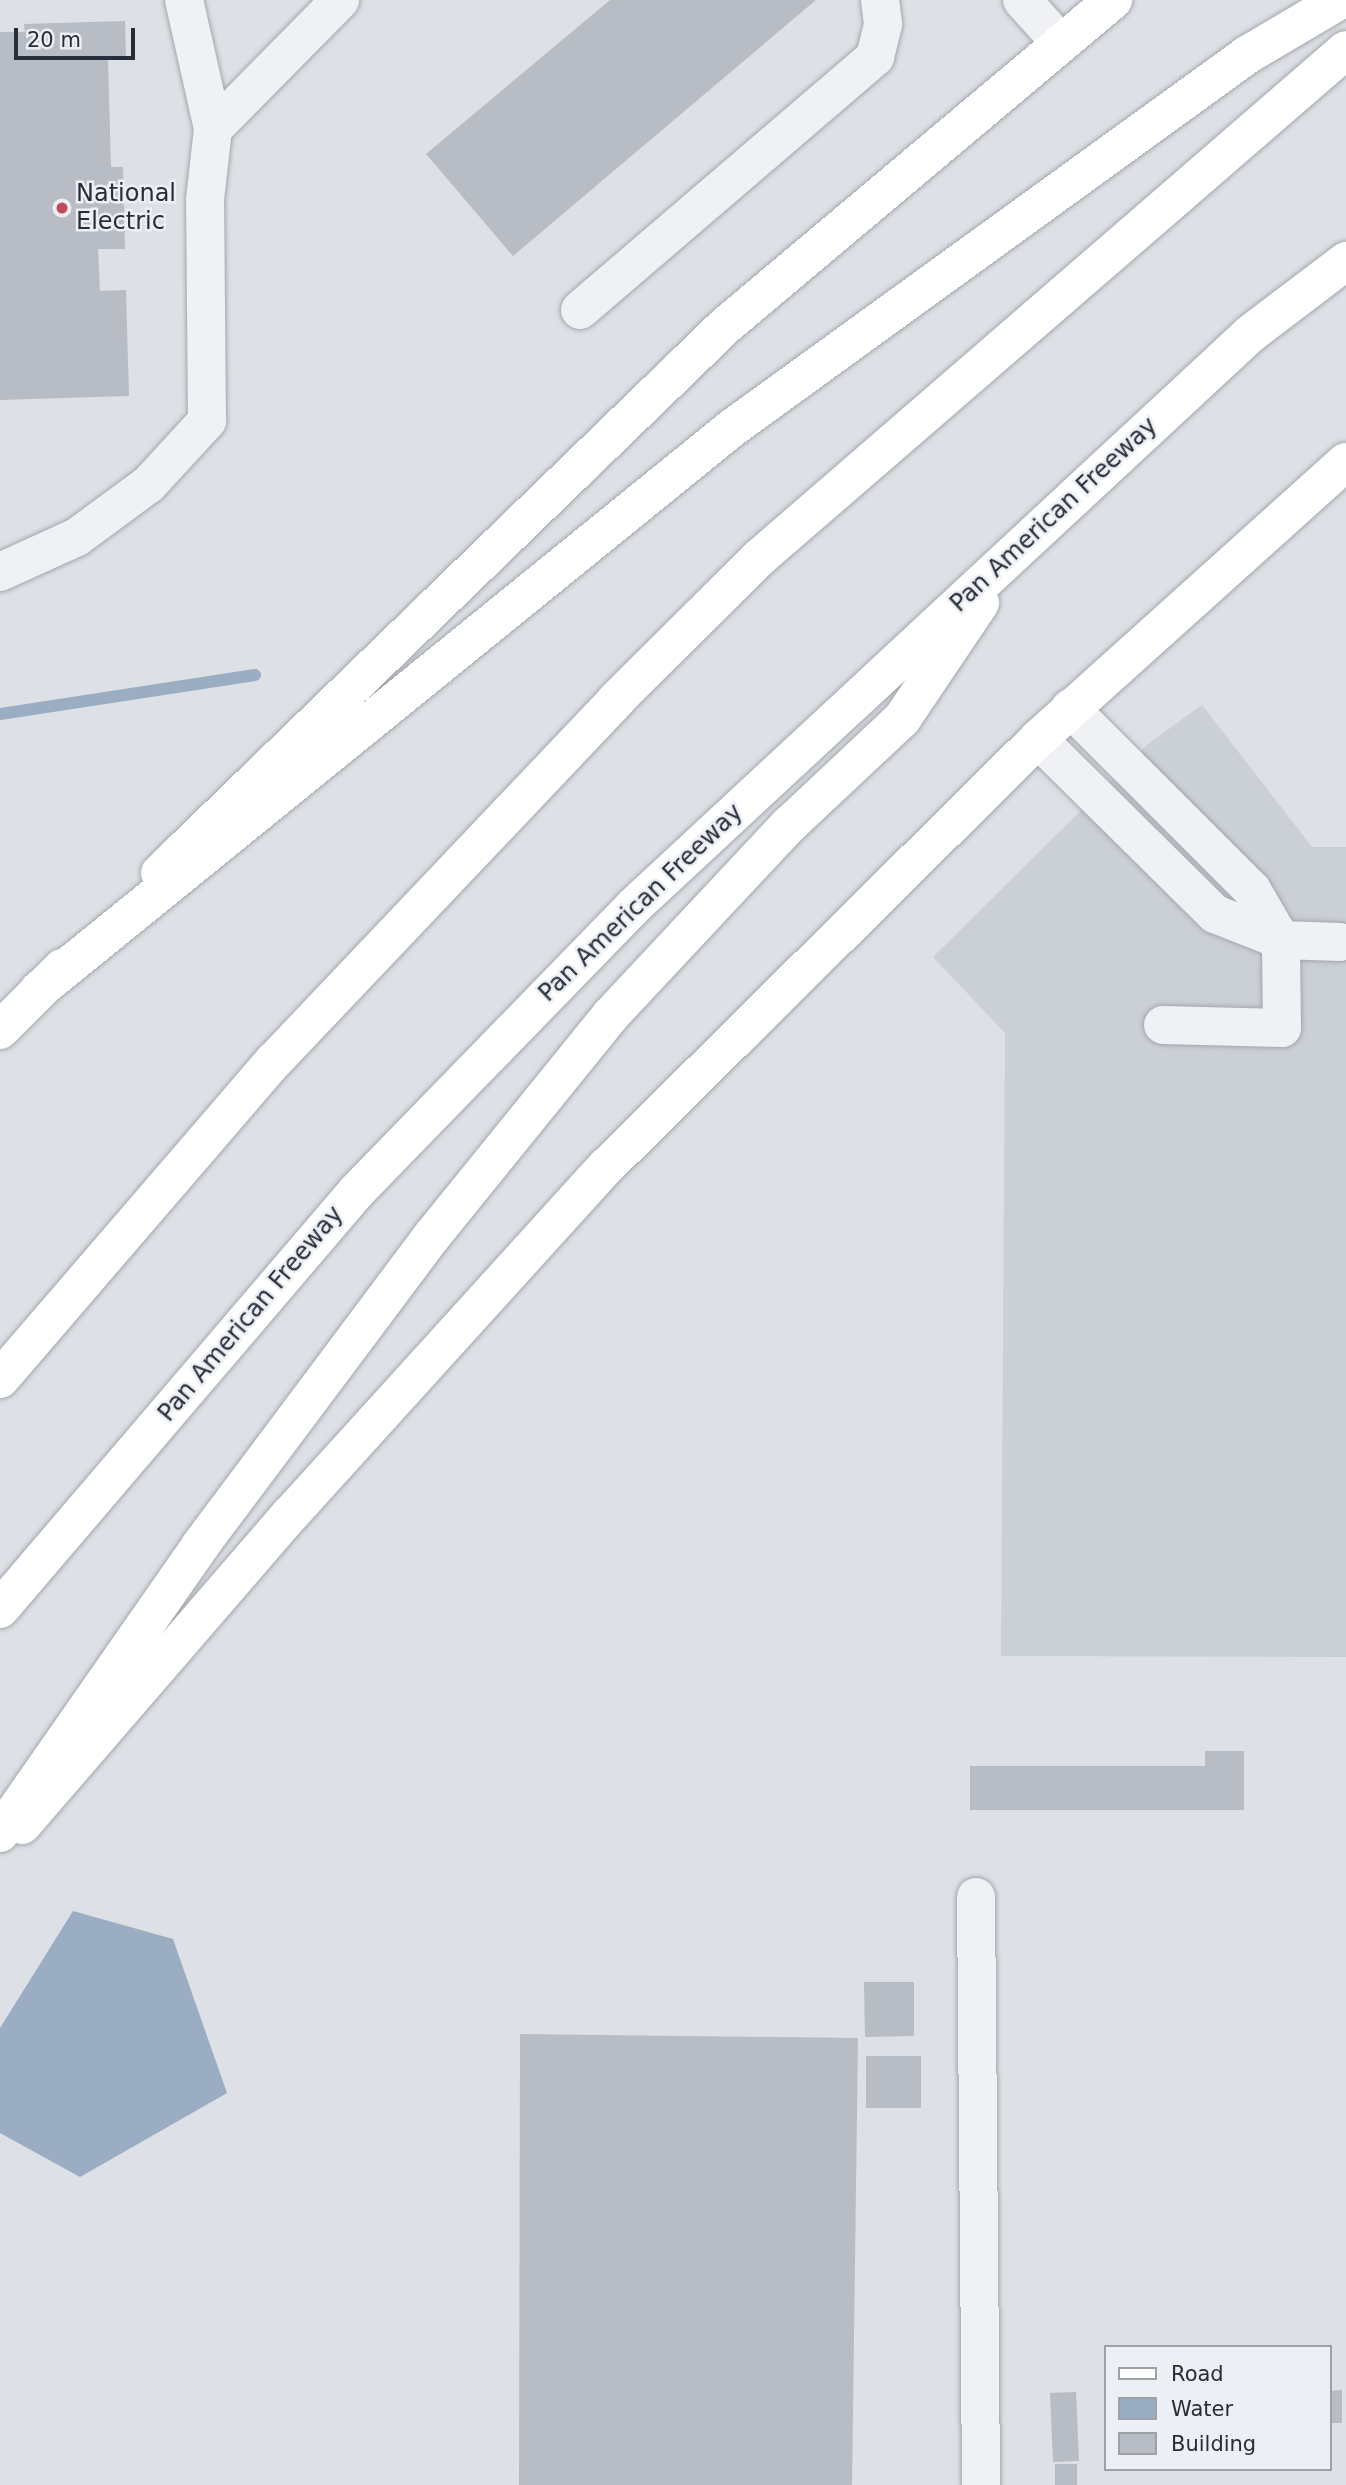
<!DOCTYPE html>
<style>
body{margin:0}
#map{position:relative;width:1346px;height:2485px;overflow:hidden;background:#dde0e5;font-family:"DejaVu Sans",sans-serif}
div>[style]{position:absolute}
[style*='--x']{left:calc(var(--x)*1px);top:calc(var(--y)*1px);width:calc(var(--w)*1px);rotate:calc(var(--a)*1deg)}
.built>*{inset:0;background:#cbcfd6}
.water>*{inset:0;background:#9aadc3}
.stream>*{height:12px;margin:-6px;padding:0 6px;transform-origin:6px;border-radius:6px;background:#9aadc3}
.building>*{inset:0;background:#b7bcc5}
.roads{filter:drop-shadow(0 0 2px #a3a7ae) drop-shadow(0 0 2px #a3a7ae)}
.minor>*{height:38px;margin:-19px;padding:0 19px;transform-origin:19px;border-radius:19px;background:#eff1f4}
.major>*{height:38px;margin:-19px;padding:0 19px;transform-origin:19px;border-radius:19px;background:#fff}
.highway>*{height:38px;margin:-19px;padding:0 19px;transform-origin:19px;border-radius:19px;background:#fff}
.dots>*{width:19px;height:19px;translate:-50% -50%;box-sizing:border-box;border:4px solid #eceff3;border-radius:50%}
span{translate:-50% -50%;white-space:nowrap;text-align:center;line-height:1.15;-webkit-text-stroke:5px #eceff3;paint-order:stroke}
.poi-label{font-size:24px;color:#272e3a}
.left{translate:0 -50%;text-align:left}
.street-label{font-size:24px;color:#272e3a}
.legend{position:absolute;left:1104px;top:2345px;width:228px;height:126px;box-sizing:border-box;background:#eceff3;border:2px solid #9da2a9;margin:0;padding:9px 12px;list-style:none;font-size:21px;color:#272e3a}
.legend li{display:flex;align-items:center;gap:14px;height:35px}
.legend b{width:35px;border:2px solid #9da2a9}
.scale{position:absolute;left:14px;top:28px;width:121px;height:32px;box-sizing:border-box;border:4px solid #272e3a;border-top:0;padding-left:9px;font-size:21px;line-height:24px;white-space:nowrap;color:#272e3a;-webkit-text-stroke:5px #eceff3;paint-order:stroke}
</style>
<div id="map">
<div class="built">
<div style="clip-path:polygon(1202px 705px,1312px 847px,1346px 847px,1346px 1657px,1001px 1656px,1005px 1033px,933px 957px,1148px 744px)"></div>
</div>
<div class="water">
<div style="clip-path:polygon(73px 1911px,173px 1939px,227px 2093px,80px 2177px,0 2133px,0 2028px)"></div>
</div>
<div class="stream">
<div style="--x:0;--y:714;--w:258;--a:-8.7"></div>
</div>
<div class="building">
<div style="clip-path:polygon(610px 0,816px 0,513px 256px,426px 154px)"></div>
<div style="clip-path:polygon(125px 21px,126px 58px,108px 58px,111px 167px,123px 167px,125px 249px,98px 249px,100px 291px,126px 290px,129px 396px,0 400px,0 32px,25px 32px,24px 24px)"></div>
<div style="clip-path:polygon(1205px 1751px,1244px 1751px,1244px 1810px,970px 1810px,970px 1766px,1205px 1766px)"></div>
<div style="clip-path:polygon(864px 1982px,914px 1982px,914px 2036px,865px 2037px)"></div>
<div style="clip-path:polygon(520px 2034px,858px 2038px,852px 2485px,519px 2485px)"></div>
<div style="clip-path:polygon(866px 2056px,921px 2056px,921px 2108px,866px 2108px)"></div>
<div style="clip-path:polygon(1342px 2390px,1342px 2423px,1330px 2423px,1330px 2391px)"></div>
<div style="clip-path:polygon(1076px 2392px,1079px 2461px,1053px 2462px,1050px 2393px)"></div>
<div style="clip-path:polygon(1055px 2464px,1077px 2464px,1077px 2485px,1055px 2485px)"></div>
</div>
<div class="roads">
<div class="minor">
<div style="--x:184;--y:0;--w:132;--a:77.3"></div>
<div style="--x:1022;--y:0;--w:57;--a:47.9"></div>
<div style="--x:580;--y:310;--w:389;--a:-40.6"></div>
<div style="--x:875;--y:57;--w:34;--a:-76"></div>
<div style="--x:883;--y:24;--w:24;--a:-97"></div>
<div style="--x:0;--y:572;--w:85;--a:-24.4"></div>
<div style="--x:77;--y:537;--w:89;--a:-36.4"></div>
<div style="--x:149;--y:484;--w:86;--a:-47.4"></div>
<div style="--x:207;--y:421;--w:221;--a:-90.5"></div>
<div style="--x:205;--y:200;--w:71;--a:-83.6"></div>
<div style="--x:213;--y:129;--w:181;--a:-45.4"></div>
<div style="--x:1070;--y:708;--w:257;--a:45"></div>
<div style="--x:1252;--y:890;--w:58;--a:59.9"></div>
<div style="--x:1038;--y:739;--w:249;--a:44.7"></div>
<div style="--x:1215;--y:914;--w:71;--a:21.5"></div>
<div style="--x:1163;--y:1025;--w:119;--a:1.4"></div>
<div style="--x:1282;--y:1028;--w:88;--a:-90.7"></div>
<div style="--x:1281;--y:940;--w:59;--a:1.9"></div>
<div style="--x:976;--y:1897;--w:588;--a:89.51"></div>
</div>
<div class="major">
<div style="--x:160;--y:873;--w:786;--a:-44.07"></div>
<div style="--x:725;--y:326;--w:507;--a:-40.04"></div>
<div style="--x:0;--y:1030;--w:88;--a:-45"></div>
<div style="--x:22;--y:1825;--w:410;--a:-49.2"></div>
<div style="--x:290;--y:1515;--w:471;--a:-47.8"></div>
<div style="--x:607;--y:1166;--w:607;--a:-44.73"></div>
<div style="--x:1038;--y:739;--w:414;--a:-42"></div>
</div>
<div class="highway">
<div style="--x:39;--y:990;--w:892;--a:-39.04"></div>
<div style="--x:732;--y:428;--w:636;--a:-35.91"></div>
<div style="--x:1247;--y:55;--w:108;--a:-30.6"></div>
<div style="--x:0;--y:1379;--w:420;--a:-49.3"></div>
<div style="--x:274;--y:1061;--w:499;--a:-46.5"></div>
<div style="--x:617;--y:699;--w:200;--a:-44.8"></div>
<div style="--x:759;--y:558;--w:776;--a:-40.87"></div>
<div style="--x:0;--y:1609;--w:548;--a:-49.51"></div>
<div style="--x:356;--y:1192;--w:397;--a:-45.8"></div>
<div style="--x:633;--y:907;--w:842;--a:-42.88"></div>
<div style="--x:1250;--y:334;--w:121;--a:-37.2"></div>
<div style="--x:0;--y:1833;--w:350;--a:-55.1"></div>
<div style="--x:200;--y:1546;--w:387;--a:-53.2"></div>
<div style="--x:432;--y:1236;--w:283;--a:-51"></div>
<div style="--x:610;--y:1016;--w:262;--a:-46.9"></div>
<div style="--x:789;--y:825;--w:155;--a:-43.2"></div>
<div style="--x:902;--y:719;--w:140;--a:-56.1"></div>
</div>
</div>
<div class="dots">
<div style="left:62px;top:208px;background:#c24a59"></div>
</div>
<div class="poi-label">
<span class="left" style="left:76px;top:208px">National<br>Electric</span>
</div>
<div class="street-label">
<span style="left:1054px;top:515px;rotate:-43deg">Pan American Freeway</span>
<span style="left:641px;top:903px;rotate:-44deg">Pan American Freeway</span>
<span style="left:251px;top:1314px;rotate:-50deg">Pan American Freeway</span>
</div>
<ul class="legend">
<li><b style="height:9px;background:#fff"></b>Road</li>
<li><b style="height:19px;background:#9aadc3"></b>Water</li>
<li><b style="height:19px;background:#b7bcc5"></b>Building</li>
</ul>
<div class="scale">20 m</div>
</div>
